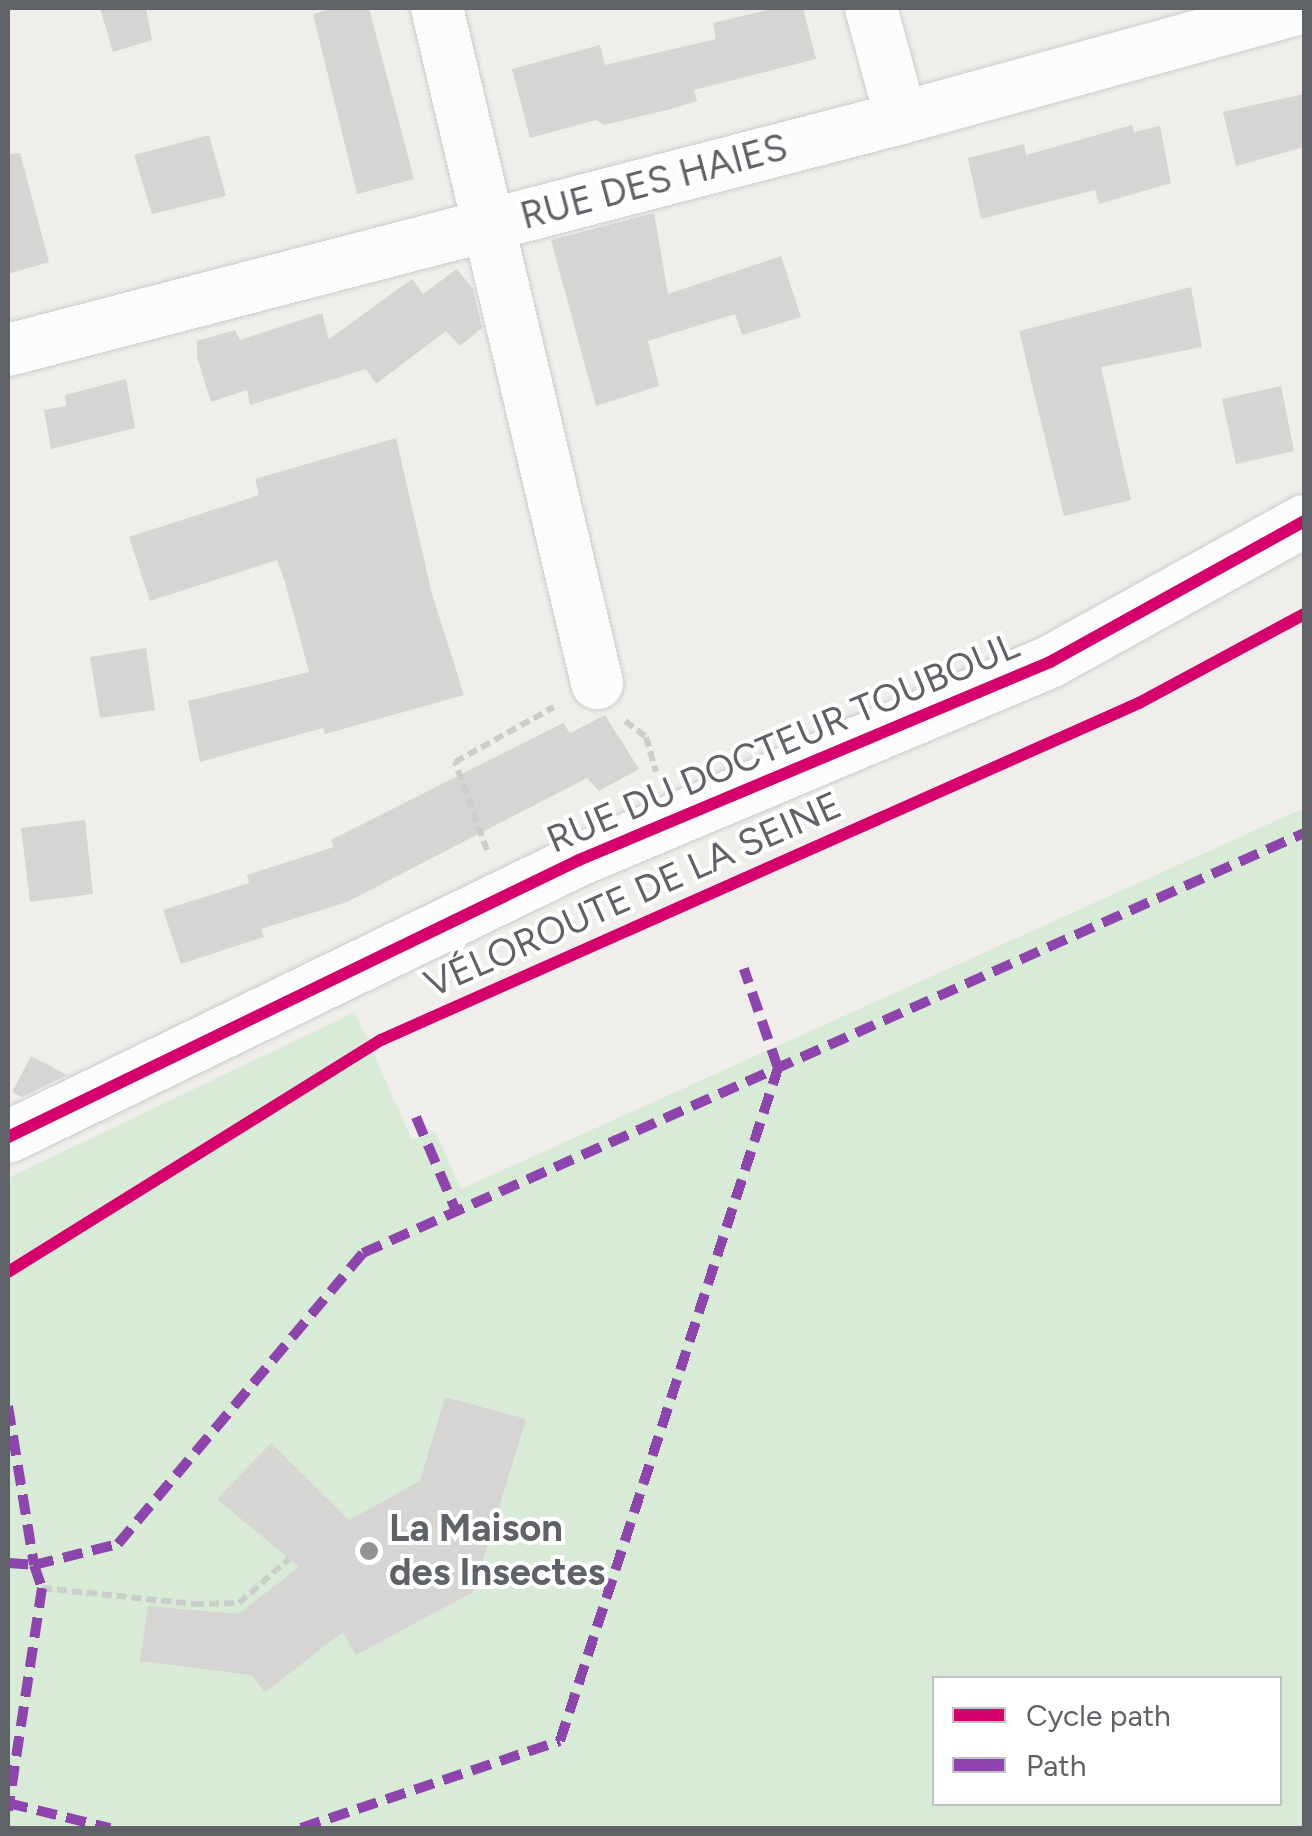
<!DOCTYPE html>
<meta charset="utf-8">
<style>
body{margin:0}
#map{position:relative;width:1312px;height:1836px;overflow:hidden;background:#efeeea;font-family:Figtree,sans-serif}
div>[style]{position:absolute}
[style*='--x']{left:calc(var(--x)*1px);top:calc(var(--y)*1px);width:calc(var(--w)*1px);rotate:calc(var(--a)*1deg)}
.green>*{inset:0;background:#d8ebd6}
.building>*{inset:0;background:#d6d5d3}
.path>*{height:6px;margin-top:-3px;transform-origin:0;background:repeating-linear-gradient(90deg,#cacfcc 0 10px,transparent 0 15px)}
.roads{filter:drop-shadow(0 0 2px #cbcccc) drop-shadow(0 0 2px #cbcccc)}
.minor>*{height:52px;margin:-26px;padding:0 26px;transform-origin:26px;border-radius:26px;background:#fdfcfc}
.quiet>*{height:10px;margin-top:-5px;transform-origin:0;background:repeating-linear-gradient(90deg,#8e44ad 0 20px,transparent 0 30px)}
.cycleway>*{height:12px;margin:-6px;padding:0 6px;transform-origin:6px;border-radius:6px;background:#d6006c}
.dots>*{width:28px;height:28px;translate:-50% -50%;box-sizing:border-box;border:5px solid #fff;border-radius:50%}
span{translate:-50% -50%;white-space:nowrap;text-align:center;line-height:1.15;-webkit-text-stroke:8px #fff;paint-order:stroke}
.street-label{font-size:38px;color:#5f6368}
.poi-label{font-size:38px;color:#5f6368;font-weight:700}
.left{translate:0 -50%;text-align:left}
.frame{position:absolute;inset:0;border:10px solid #5f6368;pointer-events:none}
.legend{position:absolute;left:932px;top:1676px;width:350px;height:130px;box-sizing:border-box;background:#fff;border:2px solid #bfc1c3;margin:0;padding:12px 18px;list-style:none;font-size:30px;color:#5f6368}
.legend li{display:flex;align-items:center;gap:20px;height:50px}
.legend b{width:50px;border:2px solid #bfc1c3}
</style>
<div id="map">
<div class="green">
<div style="clip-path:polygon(evenodd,1304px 808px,1304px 1828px,8px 1828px,8px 1178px,355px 1012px,412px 1140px,435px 1131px,461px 1189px,1304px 808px,934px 1678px,1280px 1678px,1280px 1804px,934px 1804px,934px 1678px)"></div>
</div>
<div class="building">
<div style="clip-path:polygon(100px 8px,146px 8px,152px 40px,113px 52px)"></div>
<div style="clip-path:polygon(335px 8px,369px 8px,414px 179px,357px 194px,313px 14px)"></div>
<div style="clip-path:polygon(775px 8px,803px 8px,816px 59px,694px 90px,697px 101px,671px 109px,604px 125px,596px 120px,530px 138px,512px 69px,600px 45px,605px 65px,716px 39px,713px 23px)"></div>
<div style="clip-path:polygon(1304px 94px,1304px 147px,1236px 166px,1223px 112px)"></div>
<div style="clip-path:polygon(1132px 125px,1134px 132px,1160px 126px,1171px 183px,1099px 204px,1095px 190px,981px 219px,968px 158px,1024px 144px,1026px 155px)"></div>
<div style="clip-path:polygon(209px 135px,226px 196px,152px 214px,134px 155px)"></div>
<div style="clip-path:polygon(20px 153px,49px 262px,8px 274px,8px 154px)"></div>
<div style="clip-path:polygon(654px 213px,668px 294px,781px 256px,801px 317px,742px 335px,735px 314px,648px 341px,659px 386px,596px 406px,551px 240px)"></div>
<div style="clip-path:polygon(457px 269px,473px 289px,482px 328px,460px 346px,446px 331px,376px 384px,366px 369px,250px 405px,247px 390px,211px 402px,197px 357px,197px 341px,235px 330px,240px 340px,322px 313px,329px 339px,412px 279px,423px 294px)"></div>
<div style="clip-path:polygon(1191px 287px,1202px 347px,1101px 367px,1131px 500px,1064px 516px,1019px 331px)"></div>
<div style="clip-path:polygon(126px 379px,135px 428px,51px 449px,44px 410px,66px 406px,65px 395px)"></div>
<div style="clip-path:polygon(1281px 386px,1294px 451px,1236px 464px,1222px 399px)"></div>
<div style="clip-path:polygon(396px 438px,432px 594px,464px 695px,325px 734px,323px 728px,200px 762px,188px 701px,309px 672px,285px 582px,277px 560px,150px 601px,129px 537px,259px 495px,255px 479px)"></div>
<div style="clip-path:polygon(146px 648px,155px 710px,100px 718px,90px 657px)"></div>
<div style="clip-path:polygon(605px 715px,639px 769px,599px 791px,587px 778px,347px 902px,261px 929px,264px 937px,181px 964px,163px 910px,249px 883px,247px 875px,334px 847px,331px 840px,563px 723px,570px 733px)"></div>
<div style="clip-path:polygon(85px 820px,93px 894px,30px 902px,21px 828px)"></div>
<div style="clip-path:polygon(31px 1056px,67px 1075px,22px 1097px,12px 1092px)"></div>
<div style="clip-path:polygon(445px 1397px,526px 1419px,473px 1592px,356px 1655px,343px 1632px,265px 1692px,251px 1675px,140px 1661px,148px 1606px,238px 1614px,299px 1567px,217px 1499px,271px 1443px,349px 1520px,420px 1481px)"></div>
</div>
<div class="path">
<div style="--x:625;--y:721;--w:26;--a:37"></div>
<div style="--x:646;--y:737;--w:36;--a:74"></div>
<div style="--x:487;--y:850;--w:94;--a:-110"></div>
<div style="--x:455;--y:762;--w:113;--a:-29.1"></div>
<div style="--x:42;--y:1588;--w:153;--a:6"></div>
<div style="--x:194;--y:1604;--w:45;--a:-1.3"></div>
<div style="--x:239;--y:1603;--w:67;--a:-41.3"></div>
</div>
<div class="roads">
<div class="minor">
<div style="--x:437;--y:8;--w:694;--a:76.66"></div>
<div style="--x:871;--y:8;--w:114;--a:74.7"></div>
<div style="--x:8;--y:350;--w:923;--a:-14.56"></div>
<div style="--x:901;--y:118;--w:413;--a:-15.4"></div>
<div style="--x:8;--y:1137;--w:635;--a:-25.88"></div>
<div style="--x:579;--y:860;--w:511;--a:-22.8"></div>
<div style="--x:1050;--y:662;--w:291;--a:-29"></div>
</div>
</div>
<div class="quiet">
<div style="--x:416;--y:1117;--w:102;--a:66.9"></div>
<div style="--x:8;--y:1406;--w:161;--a:80.7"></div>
<div style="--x:34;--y:1565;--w:24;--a:71"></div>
<div style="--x:42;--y:1588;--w:225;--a:98.7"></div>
<div style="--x:8;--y:1563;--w:26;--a:4"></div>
<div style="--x:34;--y:1565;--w:87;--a:-14"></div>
<div style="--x:118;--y:1544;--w:380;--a:-49.9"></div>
<div style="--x:363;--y:1253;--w:1030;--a:-24.05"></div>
<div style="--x:8;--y:1803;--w:105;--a:13.8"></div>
<div style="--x:301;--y:1828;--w:273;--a:-18.6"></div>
<div style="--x:560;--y:1741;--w:707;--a:-72.05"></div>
<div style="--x:778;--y:1068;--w:105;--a:-109"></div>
</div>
<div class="cycleway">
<div style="--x:8;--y:1137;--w:635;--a:-25.88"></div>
<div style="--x:579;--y:860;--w:511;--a:-22.8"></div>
<div style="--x:1050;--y:662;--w:291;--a:-29"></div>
<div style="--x:8;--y:1272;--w:439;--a:-31.9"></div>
<div style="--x:381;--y:1040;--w:830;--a:-23.97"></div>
<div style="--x:1139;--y:703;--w:187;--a:-28.3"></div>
</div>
<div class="dots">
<div style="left:369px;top:1551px;background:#919496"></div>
</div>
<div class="street-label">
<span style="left:654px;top:182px;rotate:-15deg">RUE DES HAIES</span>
<span style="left:783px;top:743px;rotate:-23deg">RUE DU DOCTEUR TOUBOUL</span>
<span style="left:633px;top:895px;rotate:-24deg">VÉLOROUTE DE LA SEINE</span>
</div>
<div class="poi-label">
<span class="left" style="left:389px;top:1551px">La Maison<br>des Insectes</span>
</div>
<div class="frame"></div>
<ul class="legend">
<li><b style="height:12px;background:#d6006c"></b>Cycle path</li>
<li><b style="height:12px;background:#8e44ad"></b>Path</li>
</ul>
</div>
